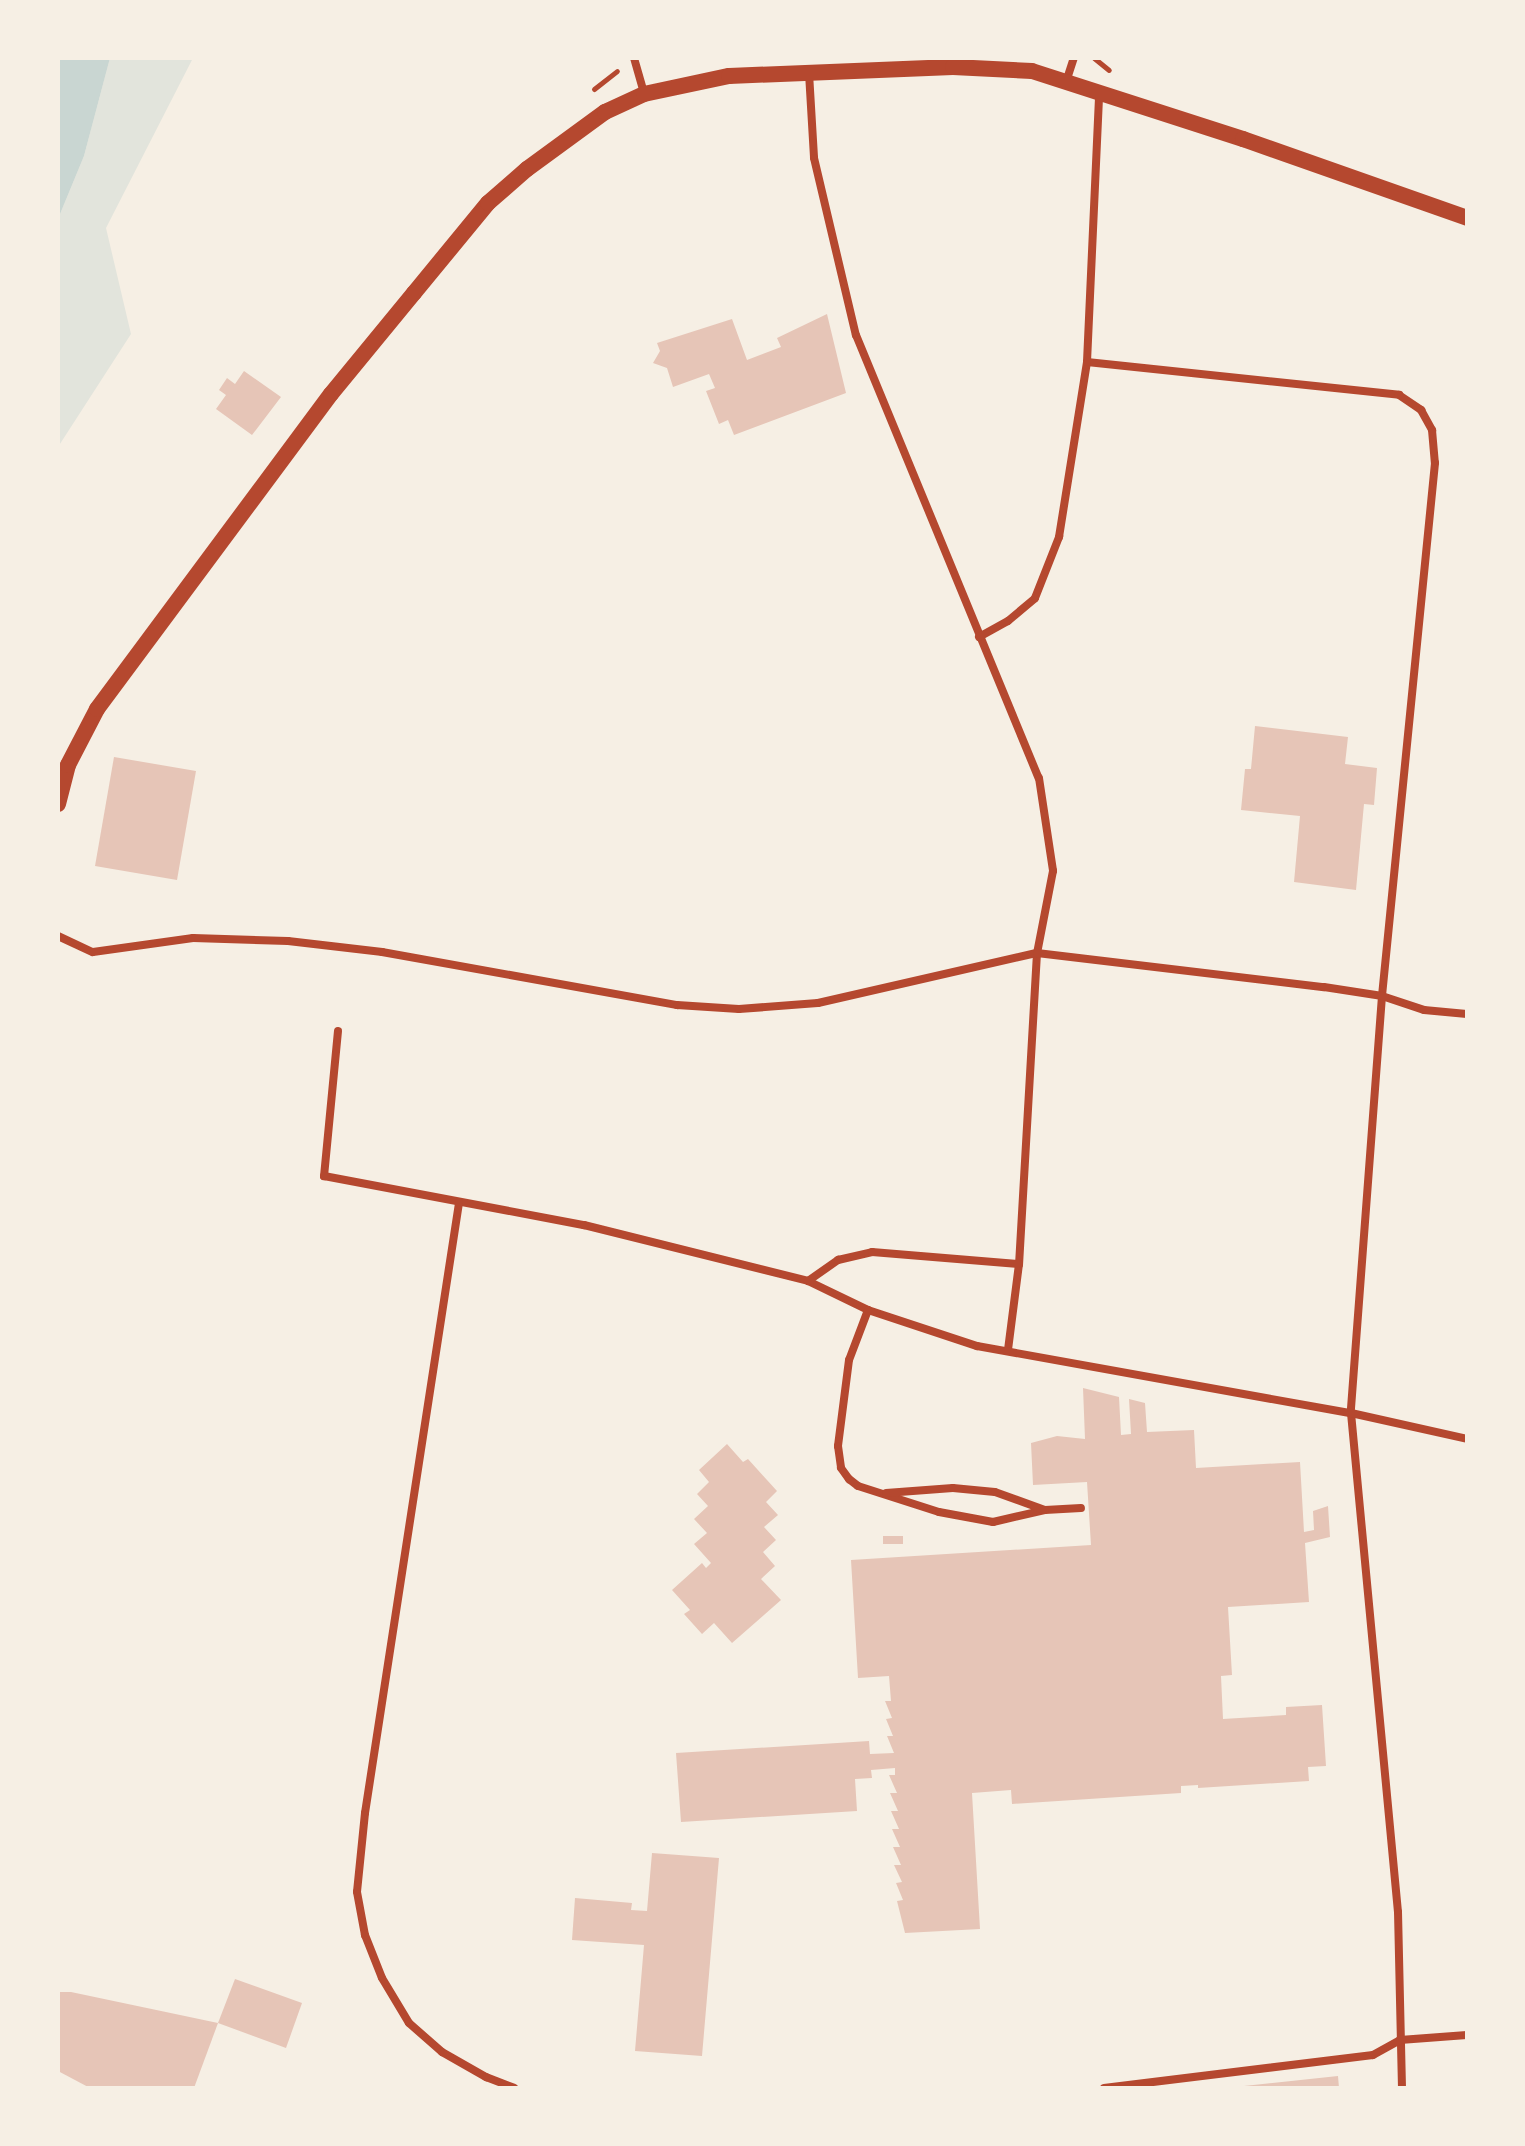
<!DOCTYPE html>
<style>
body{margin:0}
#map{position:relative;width:1525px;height:2146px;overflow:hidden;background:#f6efe4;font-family:Manrope,sans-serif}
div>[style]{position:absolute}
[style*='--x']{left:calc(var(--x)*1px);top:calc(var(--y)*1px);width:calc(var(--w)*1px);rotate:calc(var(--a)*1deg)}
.green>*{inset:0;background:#e2e4dc}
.water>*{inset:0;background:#c9d6d2}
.building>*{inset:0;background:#e6c5b7}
.path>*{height:5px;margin:-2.5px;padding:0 2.5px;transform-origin:2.5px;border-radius:2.5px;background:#b5482f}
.minor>*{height:8px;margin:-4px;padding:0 4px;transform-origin:4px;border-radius:4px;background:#b5482f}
.secondary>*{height:16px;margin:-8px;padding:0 8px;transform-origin:8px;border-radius:8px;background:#b5482f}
span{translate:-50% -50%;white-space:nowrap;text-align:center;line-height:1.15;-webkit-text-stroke:6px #f6efe4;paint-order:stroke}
.frame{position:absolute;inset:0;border:60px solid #f6efe4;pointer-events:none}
</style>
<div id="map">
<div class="green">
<div style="clip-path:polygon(110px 58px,193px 58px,106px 228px,131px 334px,58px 447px,58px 219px,84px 156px)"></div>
</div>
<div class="water">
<div style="clip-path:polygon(58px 58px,110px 58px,84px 156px,58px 219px)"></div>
</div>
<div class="building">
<div style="clip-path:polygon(827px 314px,846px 393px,734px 435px,728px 420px,719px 424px,706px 391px,715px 388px,709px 374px,673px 387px,667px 368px,653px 363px,660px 351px,657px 343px,732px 319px,747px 360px,781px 347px,777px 338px)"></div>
<div style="clip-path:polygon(244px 371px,281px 397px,252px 435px,216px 409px,226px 395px,219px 390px,227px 378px,235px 384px)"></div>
<div style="clip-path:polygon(1255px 726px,1348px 737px,1345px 764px,1377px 768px,1374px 805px,1364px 804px,1356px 890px,1294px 882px,1300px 816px,1241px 810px,1245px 769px,1251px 769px)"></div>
<div style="clip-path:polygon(114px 757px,196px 771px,177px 880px,95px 866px)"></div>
<div style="clip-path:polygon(1083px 1388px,1119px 1397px,1121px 1435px,1131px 1434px,1129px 1399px,1145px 1403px,1147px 1432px,1194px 1430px,1196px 1468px,1300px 1462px,1304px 1532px,1314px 1530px,1313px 1511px,1328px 1506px,1330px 1537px,1305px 1543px,1309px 1602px,1228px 1607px,1232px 1675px,1221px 1676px,1223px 1719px,1286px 1715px,1286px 1707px,1322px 1705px,1326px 1766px,1308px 1767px,1309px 1781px,1198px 1788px,1198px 1785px,1181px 1786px,1181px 1793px,1012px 1804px,1011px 1790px,972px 1793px,980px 1929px,905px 1933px,897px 1901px,903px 1900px,896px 1883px,902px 1882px,894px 1865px,901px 1865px,893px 1847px,900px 1847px,892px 1829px,899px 1829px,891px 1811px,898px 1811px,890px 1793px,897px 1793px,889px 1775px,895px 1775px,895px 1768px,871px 1770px,872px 1778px,855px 1779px,857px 1811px,681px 1822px,676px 1753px,869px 1741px,870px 1754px,894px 1753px,887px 1736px,893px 1736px,886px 1719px,892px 1718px,885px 1701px,891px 1701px,889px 1676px,858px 1678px,851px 1560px,1091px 1545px,1087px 1482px,1033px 1485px,1031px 1443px,1057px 1436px,1085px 1439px)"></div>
<div style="clip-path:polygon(727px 1444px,743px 1462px,748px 1459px,777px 1491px,766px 1502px,778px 1515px,764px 1527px,776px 1540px,763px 1552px,775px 1566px,761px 1579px,781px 1600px,732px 1643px,714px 1623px,702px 1634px,684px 1614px,690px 1610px,672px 1590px,702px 1563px,706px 1568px,711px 1563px,694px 1544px,707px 1533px,694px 1519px,708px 1506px,697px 1494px,709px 1482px,699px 1470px)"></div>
<div style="clip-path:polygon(883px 1536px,903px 1536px,903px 1544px,883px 1544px)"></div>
<div style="clip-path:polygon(652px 1853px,719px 1858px,702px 2056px,635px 2051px,644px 1945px,572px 1940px,575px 1898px,632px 1903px,631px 1910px,647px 1911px)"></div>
<div style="clip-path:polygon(235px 1979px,302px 2003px,286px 2048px,218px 2023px)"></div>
<div style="clip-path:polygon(58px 1992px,71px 1992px,218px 2023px,194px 2088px,90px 2088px,58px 2071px)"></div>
<div style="clip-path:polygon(1338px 2076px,1339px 2088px,1244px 2088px,1244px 2086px)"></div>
</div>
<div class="path">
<div style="--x:1094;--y:58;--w:19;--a:39"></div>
<div style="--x:594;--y:89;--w:29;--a:-38"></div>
</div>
<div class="minor">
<div style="--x:634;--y:58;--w:37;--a:74"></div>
<div style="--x:809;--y:73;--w:85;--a:86.6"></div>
<div style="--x:814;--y:158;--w:182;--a:76.7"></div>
<div style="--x:856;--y:335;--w:479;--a:67.6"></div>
<div style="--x:1039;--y:778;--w:94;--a:81.4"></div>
<div style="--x:1053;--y:871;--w:84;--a:101"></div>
<div style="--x:1037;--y:953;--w:312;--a:93.3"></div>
<div style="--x:1019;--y:1264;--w:87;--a:97.3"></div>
<div style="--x:1066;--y:82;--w:25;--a:-72"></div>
<div style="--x:1087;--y:362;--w:314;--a:6"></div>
<div style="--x:1399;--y:395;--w:27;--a:34"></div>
<div style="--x:1421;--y:410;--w:23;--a:61"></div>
<div style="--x:1432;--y:430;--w:33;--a:85"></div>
<div style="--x:1435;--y:463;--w:536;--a:95.68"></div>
<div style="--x:1382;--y:996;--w:418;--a:94.3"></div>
<div style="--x:1351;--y:1413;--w:501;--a:84.62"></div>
<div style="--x:1398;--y:1912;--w:176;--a:88.7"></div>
<div style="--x:979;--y:637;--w:33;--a:-29"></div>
<div style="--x:1008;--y:621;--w:35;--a:-40"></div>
<div style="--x:1035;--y:598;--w:66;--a:-68.5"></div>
<div style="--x:1059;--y:537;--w:177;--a:-80.9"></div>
<div style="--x:1087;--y:362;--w:269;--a:-87.4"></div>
<div style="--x:58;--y:936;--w:38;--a:25"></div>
<div style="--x:93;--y:952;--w:101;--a:-8"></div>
<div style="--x:193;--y:938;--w:95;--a:1.8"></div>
<div style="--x:288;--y:941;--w:95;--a:6.7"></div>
<div style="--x:382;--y:952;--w:300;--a:10.2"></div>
<div style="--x:677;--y:1005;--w:62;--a:3.7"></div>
<div style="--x:739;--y:1009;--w:79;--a:-4.3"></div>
<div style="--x:818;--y:1003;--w:225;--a:-12.9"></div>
<div style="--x:1037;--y:953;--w:289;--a:6.8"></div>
<div style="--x:1324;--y:987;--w:59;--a:8.8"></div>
<div style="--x:1382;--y:996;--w:44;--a:18.4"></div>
<div style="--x:1424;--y:1010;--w:43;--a:5.3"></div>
<div style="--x:338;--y:1031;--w:146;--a:95.5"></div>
<div style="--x:324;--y:1176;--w:265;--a:10.7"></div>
<div style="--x:584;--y:1225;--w:231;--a:14"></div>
<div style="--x:808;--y:1281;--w:67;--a:25.8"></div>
<div style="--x:868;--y:1310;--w:115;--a:18.3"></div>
<div style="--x:977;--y:1346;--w:380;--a:10.2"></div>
<div style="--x:1351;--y:1413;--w:119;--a:12.6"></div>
<div style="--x:459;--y:1203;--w:617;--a:98.76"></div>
<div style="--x:365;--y:1813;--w:79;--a:95.8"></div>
<div style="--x:357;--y:1892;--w:44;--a:79.5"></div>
<div style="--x:365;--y:1935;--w:46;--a:68.4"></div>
<div style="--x:382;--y:1978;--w:52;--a:59"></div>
<div style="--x:409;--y:2023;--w:44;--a:41.3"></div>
<div style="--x:442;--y:2052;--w:51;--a:29.6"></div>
<div style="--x:486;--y:2077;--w:30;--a:21"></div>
<div style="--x:808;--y:1281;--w:37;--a:-35"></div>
<div style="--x:838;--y:1260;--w:35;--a:-13"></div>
<div style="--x:872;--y:1252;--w:147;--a:4.7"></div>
<div style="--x:868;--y:1310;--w:53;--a:110.8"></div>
<div style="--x:849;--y:1360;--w:87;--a:97.3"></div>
<div style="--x:838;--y:1446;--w:22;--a:82"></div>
<div style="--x:841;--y:1468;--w:14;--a:54"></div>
<div style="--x:849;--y:1479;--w:11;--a:38"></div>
<div style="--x:858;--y:1486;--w:85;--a:17.8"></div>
<div style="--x:939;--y:1512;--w:55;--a:10.5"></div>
<div style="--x:993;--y:1522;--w:53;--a:-13"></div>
<div style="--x:1045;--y:1510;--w:36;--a:-3"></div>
<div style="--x:886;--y:1493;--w:67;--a:-4.3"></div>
<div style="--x:953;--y:1488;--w:42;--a:5.4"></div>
<div style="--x:995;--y:1492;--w:53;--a:19.8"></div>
<div style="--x:1104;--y:2088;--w:271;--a:-7"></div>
<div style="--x:1373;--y:2055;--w:31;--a:-29"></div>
<div style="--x:1400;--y:2040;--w:67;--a:-4.3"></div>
</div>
<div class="secondary">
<div style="--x:58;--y:804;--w:40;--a:-75.6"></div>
<div style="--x:68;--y:765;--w:63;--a:-62.6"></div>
<div style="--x:97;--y:709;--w:392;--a:-53.4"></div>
<div style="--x:331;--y:394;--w:131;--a:-50.6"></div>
<div style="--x:414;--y:293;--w:117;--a:-50.6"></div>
<div style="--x:488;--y:203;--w:52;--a:-41.1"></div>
<div style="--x:527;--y:169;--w:97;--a:-36.2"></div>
<div style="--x:605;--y:112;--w:43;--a:-24.8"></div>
<div style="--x:644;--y:94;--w:87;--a:-12"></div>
<div style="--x:729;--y:76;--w:224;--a:-2.3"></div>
<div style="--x:953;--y:67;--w:79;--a:2.9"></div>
<div style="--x:1032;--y:71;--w:222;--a:17.9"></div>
<div style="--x:1243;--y:139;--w:238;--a:19.4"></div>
</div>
<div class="frame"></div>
</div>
